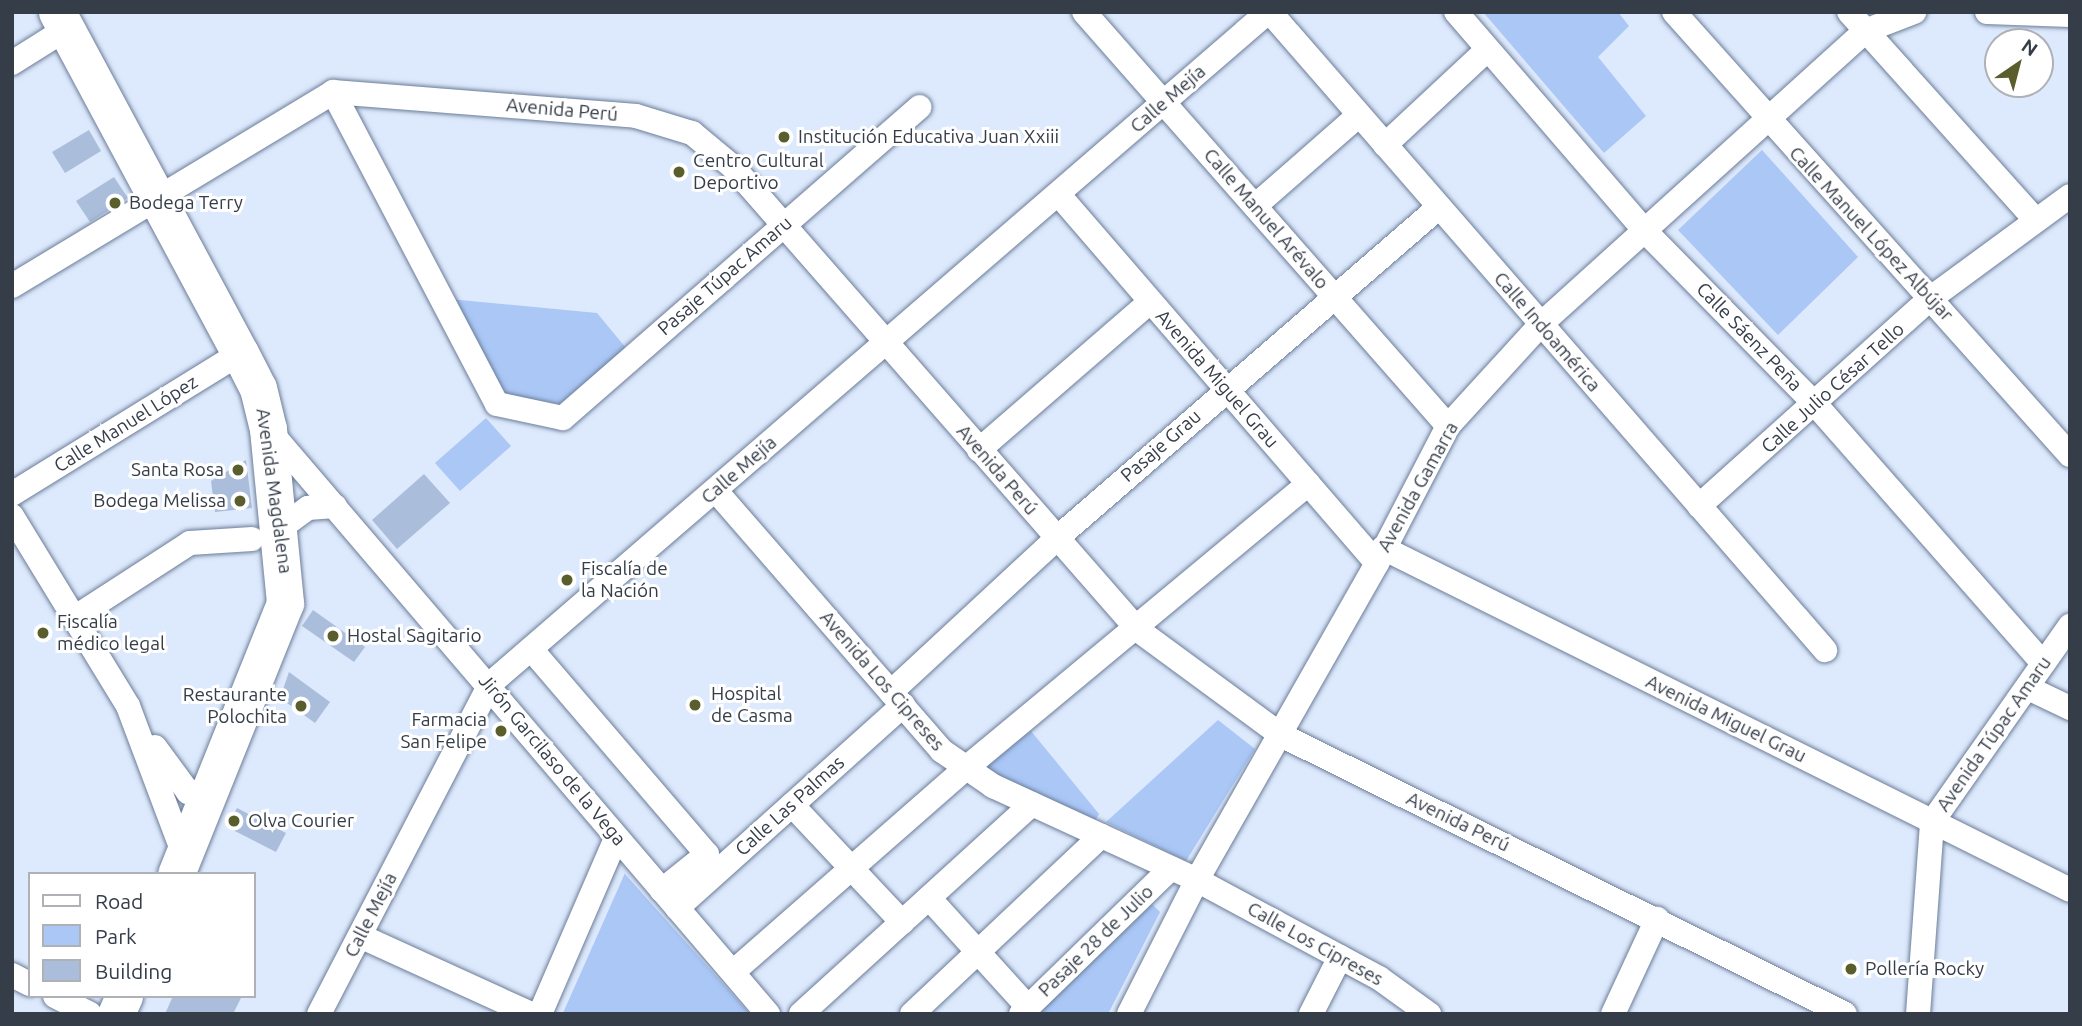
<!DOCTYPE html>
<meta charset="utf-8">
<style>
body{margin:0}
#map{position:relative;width:2082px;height:1026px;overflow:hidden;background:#dde9fc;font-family:Ubuntu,sans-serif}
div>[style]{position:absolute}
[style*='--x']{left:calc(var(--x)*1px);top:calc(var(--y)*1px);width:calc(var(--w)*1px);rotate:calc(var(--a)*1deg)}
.green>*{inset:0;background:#aac7f6}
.building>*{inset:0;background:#aabedc}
.roads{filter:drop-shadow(0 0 2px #6b7d99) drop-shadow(0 0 2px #6b7d99)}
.minor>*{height:24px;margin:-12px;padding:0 12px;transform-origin:12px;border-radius:12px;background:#fff}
.highway>*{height:37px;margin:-18.5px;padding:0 18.5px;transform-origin:18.5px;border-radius:18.5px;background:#fff}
.dots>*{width:19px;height:19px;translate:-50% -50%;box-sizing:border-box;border:4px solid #fff;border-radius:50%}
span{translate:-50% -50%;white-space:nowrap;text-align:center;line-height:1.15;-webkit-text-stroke:6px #fff;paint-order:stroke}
.street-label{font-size:19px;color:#353d49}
.poi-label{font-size:19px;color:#353d49}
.left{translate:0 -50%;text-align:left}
.right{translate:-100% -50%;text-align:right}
.frame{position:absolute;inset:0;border:14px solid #353d49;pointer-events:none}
.legend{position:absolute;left:28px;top:872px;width:228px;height:126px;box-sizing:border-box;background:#fff;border:2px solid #aeb1b6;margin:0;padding:9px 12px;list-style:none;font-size:21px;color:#353d49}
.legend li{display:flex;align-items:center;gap:14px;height:35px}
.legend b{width:35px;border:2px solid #aeb1b6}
.north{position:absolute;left:1984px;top:28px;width:70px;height:70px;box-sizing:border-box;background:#fff;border:2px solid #aeb1b6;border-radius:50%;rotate:35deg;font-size:19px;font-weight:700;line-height:28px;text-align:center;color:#353d49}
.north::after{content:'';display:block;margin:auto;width:24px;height:32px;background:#595e2c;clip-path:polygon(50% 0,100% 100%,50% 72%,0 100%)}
</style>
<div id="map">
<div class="green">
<div style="clip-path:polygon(1483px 12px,1618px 12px,1629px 26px,1598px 57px,1646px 116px,1604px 153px)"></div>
<div style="clip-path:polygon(1762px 150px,1858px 257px,1778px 335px,1678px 230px)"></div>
<div style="clip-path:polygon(449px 299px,597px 313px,626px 348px,560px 404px,506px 395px)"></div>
<div style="clip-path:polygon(486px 418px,511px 446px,460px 491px,435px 463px)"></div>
<div style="clip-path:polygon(1218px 720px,1255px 749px,1186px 861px,1106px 822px)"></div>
<div style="clip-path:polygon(1031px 731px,1099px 814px,1093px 825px,980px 769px)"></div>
<div style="clip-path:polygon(625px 873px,625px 874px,750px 1014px,563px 1013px)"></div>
<div style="clip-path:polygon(1152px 904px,1160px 912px,1108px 1014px,1036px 1014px)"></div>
</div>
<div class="building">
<div style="clip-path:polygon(89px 130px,101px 151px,65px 173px,52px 152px)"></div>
<div style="clip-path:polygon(114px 177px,128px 198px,90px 222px,76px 201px)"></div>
<div style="clip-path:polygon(246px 460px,252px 508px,215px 512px,211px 481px)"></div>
<div style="clip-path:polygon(424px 474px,450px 503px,397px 549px,372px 520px)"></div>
<div style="clip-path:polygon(313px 610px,365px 647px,354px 662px,302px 626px)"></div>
<div style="clip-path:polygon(289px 672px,330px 702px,315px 723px,280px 698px)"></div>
<div style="clip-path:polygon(237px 808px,286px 833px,276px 852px,227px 827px)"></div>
<div style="clip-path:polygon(173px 996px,242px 996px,233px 1014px,165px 1014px)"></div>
</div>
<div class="roads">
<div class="minor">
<div style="--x:1084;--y:12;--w:551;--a:48.68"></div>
<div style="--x:1270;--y:12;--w:846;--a:48.98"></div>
<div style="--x:1456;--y:12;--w:288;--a:49.2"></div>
<div style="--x:1644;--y:230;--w:245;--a:45.5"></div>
<div style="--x:1816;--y:405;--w:344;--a:48.7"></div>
<div style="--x:1674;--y:12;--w:594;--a:48.21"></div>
<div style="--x:1849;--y:12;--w:277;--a:48.1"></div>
<div style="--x:1987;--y:12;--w:83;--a:2.1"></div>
<div style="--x:12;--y:63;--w:64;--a:-32.2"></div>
<div style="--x:333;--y:92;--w:352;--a:62.3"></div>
<div style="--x:497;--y:404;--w:67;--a:12"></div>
<div style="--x:563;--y:418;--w:473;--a:-41.1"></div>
<div style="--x:1385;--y:145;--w:139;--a:-43"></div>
<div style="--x:1059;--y:195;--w:486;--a:49.2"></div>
<div style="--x:1255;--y:206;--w:138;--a:-41.2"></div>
<div style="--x:12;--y:286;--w:375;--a:-31.1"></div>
<div style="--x:333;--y:92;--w:304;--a:4.5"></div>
<div style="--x:636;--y:116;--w:59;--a:16.9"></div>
<div style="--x:692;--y:133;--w:53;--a:39.7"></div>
<div style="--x:733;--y:167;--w:615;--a:48.82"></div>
<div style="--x:1138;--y:630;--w:177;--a:36.3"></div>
<div style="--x:1281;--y:735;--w:629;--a:26.32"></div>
<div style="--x:268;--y:429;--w:770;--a:49.48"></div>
<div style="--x:979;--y:450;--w:226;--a:-40.9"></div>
<div style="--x:716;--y:491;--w:344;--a:49"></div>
<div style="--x:942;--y:751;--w:62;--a:34.5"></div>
<div style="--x:993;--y:786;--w:225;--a:24.7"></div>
<div style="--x:1197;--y:880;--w:207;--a:28.3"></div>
<div style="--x:1379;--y:978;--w:62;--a:35.8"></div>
<div style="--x:12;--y:494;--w:268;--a:-31.7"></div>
<div style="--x:1699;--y:506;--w:312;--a:-41.9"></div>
<div style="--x:1931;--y:298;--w:172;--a:-36.3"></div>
<div style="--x:12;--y:516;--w:223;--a:58.6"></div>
<div style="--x:128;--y:706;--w:159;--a:69.4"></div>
<div style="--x:279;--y:529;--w:36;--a:-36"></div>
<div style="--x:308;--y:508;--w:27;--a:-4"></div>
<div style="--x:1383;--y:548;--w:767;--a:26.46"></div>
<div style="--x:74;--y:618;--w:138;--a:-32.9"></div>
<div style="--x:190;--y:543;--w:62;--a:-3.7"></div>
<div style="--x:531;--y:649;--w:270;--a:49.4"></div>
<div style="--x:707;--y:854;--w:58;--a:141.3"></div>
<div style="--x:2028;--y:688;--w:47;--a:25.5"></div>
<div style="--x:891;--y:692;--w:225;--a:-42.8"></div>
<div style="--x:1056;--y:539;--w:507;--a:-40.92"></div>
<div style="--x:155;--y:747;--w:56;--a:53.7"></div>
<div style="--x:188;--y:792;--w:20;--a:0"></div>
<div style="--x:792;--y:805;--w:161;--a:46.8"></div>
<div style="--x:929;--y:898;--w:147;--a:47.8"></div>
<div style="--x:677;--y:908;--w:304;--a:-41.9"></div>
<div style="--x:360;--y:936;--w:188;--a:24.5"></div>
<div style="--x:733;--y:972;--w:310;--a:-41.2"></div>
<div style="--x:966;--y:768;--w:445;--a:-39.7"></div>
<div style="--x:12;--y:975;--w:20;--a:27"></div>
<div style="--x:55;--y:996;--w:39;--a:27"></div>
<div style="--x:319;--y:1014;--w:372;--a:-62.6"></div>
<div style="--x:490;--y:684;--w:1028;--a:-40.82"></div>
<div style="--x:540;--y:1014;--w:192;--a:-66.6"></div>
<div style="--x:801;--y:1014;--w:312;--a:-42.3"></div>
<div style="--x:912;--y:1014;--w:260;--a:-43.3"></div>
<div style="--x:1021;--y:1014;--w:209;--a:-44.2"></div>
<div style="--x:1129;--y:1014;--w:150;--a:-63.1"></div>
<div style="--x:1197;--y:880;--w:365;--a:-60.4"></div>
<div style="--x:1377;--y:563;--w:154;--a:-62.6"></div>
<div style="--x:1448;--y:426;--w:138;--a:-47.6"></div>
<div style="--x:1541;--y:324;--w:437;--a:-42.1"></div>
<div style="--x:1865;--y:31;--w:53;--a:-21.2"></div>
<div style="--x:1311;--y:1014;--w:64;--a:-63"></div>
<div style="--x:1613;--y:1014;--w:105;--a:-65.1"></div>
<div style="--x:1918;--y:1014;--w:193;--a:-85.8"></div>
<div style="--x:1932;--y:822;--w:240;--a:-54.9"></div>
</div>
<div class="highway">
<div style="--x:57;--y:12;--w:387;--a:61.8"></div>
<div style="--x:240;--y:353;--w:39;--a:63"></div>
<div style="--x:258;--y:388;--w:42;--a:76.3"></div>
<div style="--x:268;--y:429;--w:175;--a:84.4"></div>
<div style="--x:285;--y:603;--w:292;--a:111.9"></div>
<div style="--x:116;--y:1014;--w:20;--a:-66"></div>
</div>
</div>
<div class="dots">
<div style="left:784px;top:137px;background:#595e2c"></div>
<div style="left:679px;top:172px;background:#595e2c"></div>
<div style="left:115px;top:203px;background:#595e2c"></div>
<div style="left:238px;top:470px;background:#595e2c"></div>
<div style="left:240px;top:501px;background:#595e2c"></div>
<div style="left:567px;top:580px;background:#595e2c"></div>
<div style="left:43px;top:633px;background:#595e2c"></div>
<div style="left:333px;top:636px;background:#595e2c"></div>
<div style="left:695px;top:705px;background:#595e2c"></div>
<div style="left:301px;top:706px;background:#595e2c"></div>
<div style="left:501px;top:731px;background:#595e2c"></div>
<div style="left:234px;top:821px;background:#595e2c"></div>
<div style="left:1851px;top:969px;background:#595e2c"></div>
</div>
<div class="street-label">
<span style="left:1168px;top:99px;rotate:-41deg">Calle Mejía</span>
<span style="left:562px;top:110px;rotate:5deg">Avenida Perú</span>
<span style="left:1266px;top:219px;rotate:49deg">Calle Manuel Arévalo</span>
<span style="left:1871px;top:234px;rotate:47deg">Calle Manuel López Albújar</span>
<span style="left:725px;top:276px;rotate:-41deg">Pasaje Túpac Amaru</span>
<span style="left:1547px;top:332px;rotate:49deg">Calle Indoamérica</span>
<span style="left:1749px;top:337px;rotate:46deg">Calle Sáenz Peña</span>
<span style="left:1217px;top:379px;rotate:49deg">Avenida Miguel Grau</span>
<span style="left:1833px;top:388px;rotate:-42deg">Calle Julio César Tello</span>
<span style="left:126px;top:424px;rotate:-32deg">Calle Manuel López</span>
<span style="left:1161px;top:446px;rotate:-41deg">Pasaje Grau</span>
<span style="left:739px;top:470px;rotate:-41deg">Calle Mejía</span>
<span style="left:997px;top:470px;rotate:49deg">Avenida Perú</span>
<span style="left:1418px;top:487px;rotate:-61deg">Avenida Gamarra</span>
<span style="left:274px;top:491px;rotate:82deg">Avenida Magdalena</span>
<span style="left:882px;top:681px;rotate:49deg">Avenida Los Cipreses</span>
<span style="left:1726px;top:719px;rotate:26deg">Avenida Miguel Grau</span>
<span style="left:1994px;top:734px;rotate:-55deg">Avenida Túpac Amaru</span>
<span style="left:552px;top:760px;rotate:50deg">Jirón Garcilaso de la Vega</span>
<span style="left:790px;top:806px;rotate:-42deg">Calle Las Palmas</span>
<span style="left:1458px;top:822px;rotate:26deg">Avenida Perú</span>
<span style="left:371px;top:915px;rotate:-63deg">Calle Mejía</span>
<span style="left:1096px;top:941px;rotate:-44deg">Pasaje 28 de Julio</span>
<span style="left:1315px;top:944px;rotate:29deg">Calle Los Cipreses</span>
</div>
<div class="poi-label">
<span class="left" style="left:798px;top:137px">Institución Educativa Juan Xxiii</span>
<span class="left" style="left:693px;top:172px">Centro Cultural<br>Deportivo</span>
<span class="left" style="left:129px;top:203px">Bodega Terry</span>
<span class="right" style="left:224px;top:470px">Santa Rosa</span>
<span class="right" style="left:226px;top:501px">Bodega Melissa</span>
<span class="left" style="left:581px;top:580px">Fiscalía de<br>la Nación</span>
<span class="left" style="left:57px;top:633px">Fiscalía<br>médico legal</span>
<span class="left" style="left:347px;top:636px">Hostal Sagitario</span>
<span class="left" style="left:711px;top:705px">Hospital<br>de Casma</span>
<span class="right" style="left:287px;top:706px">Restaurante<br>Polochita</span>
<span class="right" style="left:487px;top:731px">Farmacia<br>San Felipe</span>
<span class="left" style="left:248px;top:821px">Olva Courier</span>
<span class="left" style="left:1865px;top:969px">Pollería Rocky</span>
</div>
<div class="frame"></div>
<ul class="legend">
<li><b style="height:9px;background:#fff"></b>Road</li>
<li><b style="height:19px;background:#aac7f6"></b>Park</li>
<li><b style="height:19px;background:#aabedc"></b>Building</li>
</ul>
<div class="north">N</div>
</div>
